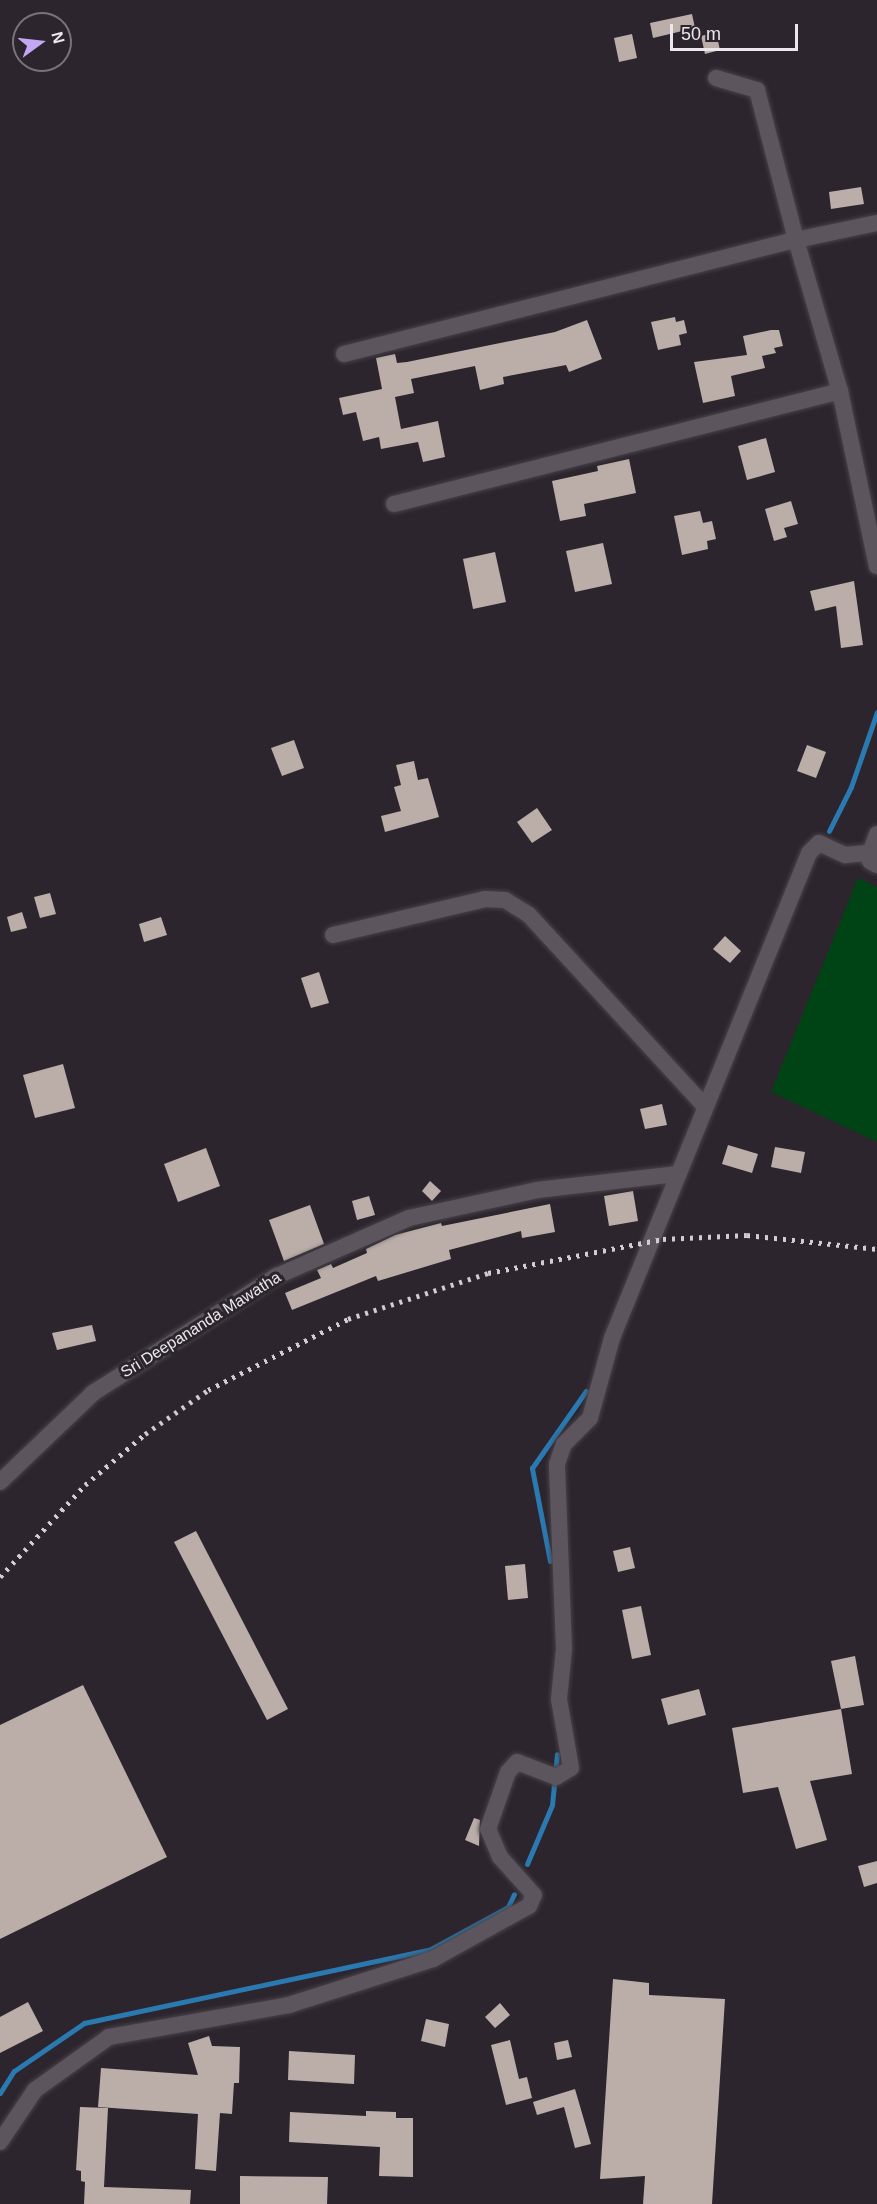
<!DOCTYPE html>
<style>
body{margin:0}
#map{position:relative;width:877px;height:2204px;overflow:hidden;background:#2c252d;font-family:Helvetica,sans-serif}
div>[style]{position:absolute}
[style*='--x']{left:calc(var(--x)*1px);top:calc(var(--y)*1px);width:calc(var(--w)*1px);rotate:calc(var(--a)*1deg)}
.green>*{inset:0;background:#004415}
.stream>*{height:5px;margin:-2.5px;padding:0 2.5px;transform-origin:2.5px;border-radius:2.5px;background:#2a79b1}
.building>*{inset:0;background:#bbaea9}
.roads{filter:drop-shadow(0 0 2px #484249) drop-shadow(0 0 2px #484249)}
.minor>*{height:16px;margin:-8px;padding:0 8px;transform-origin:8px;border-radius:8px;background:#5c555e}
.rail>*{height:4.5px;margin-top:-2.25px;transform-origin:0;background:repeating-linear-gradient(90deg,#d1cdd2 0 3px,transparent 0 9px)}
span{translate:-50% -50%;white-space:nowrap;text-align:center;line-height:1.15;-webkit-text-stroke:6px #2c252d;paint-order:stroke}
.street-label{font-size:16px;color:#ebe7ec}
.north{position:absolute;left:12px;top:12px;width:60px;height:60px;box-sizing:border-box;background:#2c252d;border:2px solid #787379;border-radius:50%;rotate:75deg;font-size:16px;font-weight:700;line-height:24px;text-align:center;color:#ebe7ec}
.north::after{content:'';display:block;margin:auto;width:21px;height:27px;background:#c3a7f2;clip-path:polygon(50% 0,100% 100%,50% 72%,0 100%)}
.scale{position:absolute;left:670px;top:24px;width:128px;height:27px;box-sizing:border-box;border:3px solid #ebe7ec;border-top:0;padding-left:8px;font-size:18px;line-height:21px;white-space:nowrap;color:#ebe7ec;-webkit-text-stroke:4px #2c252d;paint-order:stroke}
</style>
<div id="map">
<div class="green">
<div style="clip-path:polygon(858px 878px,877px 887px,877px 1142px,771px 1092px)"></div>
</div>
<div class="stream">
<div style="--x:829;--y:831;--w:49;--a:-63.4"></div>
<div style="--x:851;--y:787;--w:79;--a:-70.9"></div>
<div style="--x:550;--y:1561;--w:95;--a:-101"></div>
<div style="--x:532;--y:1468;--w:94;--a:-55"></div>
<div style="--x:527;--y:1864;--w:64;--a:-67"></div>
<div style="--x:552;--y:1805;--w:51;--a:-84.4"></div>
<div style="--x:0;--y:2093;--w:26;--a:-58"></div>
<div style="--x:14;--y:2071;--w:85;--a:-34.4"></div>
<div style="--x:84;--y:2023;--w:355;--a:-12"></div>
<div style="--x:431;--y:1949;--w:88;--a:-28.6"></div>
<div style="--x:508;--y:1907;--w:14;--a:-65"></div>
</div>
<div class="building">
<div style="clip-path:polygon(692px 14px,695px 28px,653px 38px,650px 23px)"></div>
<div style="clip-path:polygon(716px 32px,720px 50px,705px 54px,701px 36px)"></div>
<div style="clip-path:polygon(632px 34px,637px 58px,619px 62px,614px 38px)"></div>
<div style="clip-path:polygon(861px 187px,864px 204px,831px 209px,829px 192px)"></div>
<div style="clip-path:polygon(675px 317px,676px 322px,684px 320px,687px 333px,679px 335px,681px 345px,658px 350px,651px 322px)"></div>
<div style="clip-path:polygon(587px 320px,602px 359px,569px 372px,566px 365px,503px 377px,504px 384px,480px 390px,475px 366px,411px 379px,414px 393px,395px 397px,401px 429px,438px 421px,445px 457px,423px 462px,418px 442px,381px 449px,379px 437px,363px 441px,356px 412px,343px 415px,339px 398px,382px 389px,376px 358px,395px 354px,397px 363px,407px 362px,555px 332px)"></div>
<div style="clip-path:polygon(771px 330px,779px 330px,783px 346px,774px 348px,776px 353px,762px 356px,765px 368px,731px 376px,735px 396px,703px 403px,694px 362px,747px 355px,743px 336px)"></div>
<div style="clip-path:polygon(766px 438px,775px 472px,747px 480px,738px 446px)"></div>
<div style="clip-path:polygon(629px 459px,636px 493px,584px 504px,586px 516px,560px 521px,552px 481px,598px 471px,597px 466px)"></div>
<div style="clip-path:polygon(791px 501px,798px 524px,784px 528px,787px 537px,774px 541px,765px 509px)"></div>
<div style="clip-path:polygon(700px 511px,703px 523px,712px 521px,716px 539px,707px 541px,708px 549px,682px 555px,674px 516px)"></div>
<div style="clip-path:polygon(603px 543px,612px 584px,575px 592px,566px 551px)"></div>
<div style="clip-path:polygon(495px 552px,506px 602px,473px 609px,463px 559px)"></div>
<div style="clip-path:polygon(854px 581px,863px 645px,841px 648px,836px 606px,815px 611px,810px 591px)"></div>
<div style="clip-path:polygon(294px 740px,304px 768px,282px 776px,271px 748px)"></div>
<div style="clip-path:polygon(807px 745px,826px 752px,816px 778px,797px 771px)"></div>
<div style="clip-path:polygon(414px 761px,418px 780px,428px 778px,439px 817px,385px 832px,381px 816px,401px 811px,394px 787px,401px 785px,396px 765px)"></div>
<div style="clip-path:polygon(537px 808px,552px 830px,532px 843px,517px 822px)"></div>
<div style="clip-path:polygon(50px 893px,56px 914px,40px 918px,34px 897px)"></div>
<div style="clip-path:polygon(22px 912px,27px 928px,11px 932px,7px 917px)"></div>
<div style="clip-path:polygon(161px 917px,167px 935px,144px 942px,139px 924px)"></div>
<div style="clip-path:polygon(725px 936px,741px 951px,730px 963px,713px 949px)"></div>
<div style="clip-path:polygon(319px 972px,329px 1003px,311px 1008px,301px 978px)"></div>
<div style="clip-path:polygon(63px 1064px,75px 1108px,35px 1118px,23px 1075px)"></div>
<div style="clip-path:polygon(662px 1104px,667px 1125px,645px 1129px,640px 1109px)"></div>
<div style="clip-path:polygon(728px 1145px,758px 1154px,752px 1173px,722px 1164px)"></div>
<div style="clip-path:polygon(775px 1147px,805px 1152px,801px 1173px,771px 1167px)"></div>
<div style="clip-path:polygon(206px 1148px,220px 1186px,178px 1202px,164px 1164px)"></div>
<div style="clip-path:polygon(430px 1181px,441px 1191px,432px 1201px,422px 1191px)"></div>
<div style="clip-path:polygon(633px 1191px,638px 1221px,609px 1226px,604px 1196px)"></div>
<div style="clip-path:polygon(369px 1196px,375px 1215px,357px 1220px,352px 1201px)"></div>
<div style="clip-path:polygon(550px 1204px,555px 1232px,522px 1238px,521px 1231px,449px 1250px,451px 1259px,378px 1281px,376px 1276px,292px 1310px,285px 1293px,321px 1278px,317px 1270px,331px 1264px,333px 1268px,367px 1253px,366px 1249px,395px 1235px,441px 1223px,442px 1226px)"></div>
<div style="clip-path:polygon(310px 1205px,324px 1244px,284px 1261px,269px 1220px)"></div>
<div style="clip-path:polygon(92px 1325px,96px 1341px,57px 1350px,52px 1333px)"></div>
<div style="clip-path:polygon(196px 1531px,288px 1709px,267px 1720px,174px 1542px)"></div>
<div style="clip-path:polygon(630px 1547px,635px 1568px,618px 1572px,613px 1551px)"></div>
<div style="clip-path:polygon(525px 1564px,528px 1598px,508px 1600px,505px 1566px)"></div>
<div style="clip-path:polygon(641px 1606px,651px 1655px,632px 1659px,622px 1610px)"></div>
<div style="clip-path:polygon(855px 1656px,864px 1705px,841px 1709px,831px 1661px)"></div>
<div style="clip-path:polygon(83px 1685px,167px 1857px,0 1939px,0 1725px)"></div>
<div style="clip-path:polygon(699px 1689px,706px 1715px,668px 1725px,661px 1699px)"></div>
<div style="clip-path:polygon(841px 1709px,852px 1774px,810px 1781px,827px 1840px,796px 1849px,778px 1787px,743px 1793px,732px 1728px)"></div>
<div style="clip-path:polygon(474px 1818px,480px 1820px,479px 1846px,465px 1840px)"></div>
<div style="clip-path:polygon(877px 1861px,877px 1883px,864px 1887px,858px 1866px)"></div>
<div style="clip-path:polygon(613px 1979px,649px 1983px,649px 1995px,725px 1999px,712px 2204px,643px 2204px,645px 2176px,600px 2179px)"></div>
<div style="clip-path:polygon(28px 2002px,43px 2031px,0 2053px,0 2017px)"></div>
<div style="clip-path:polygon(500px 2003px,510px 2015px,495px 2028px,485px 2017px)"></div>
<div style="clip-path:polygon(426px 2019px,449px 2024px,445px 2047px,421px 2041px)"></div>
<div style="clip-path:polygon(209px 2036px,212px 2046px,240px 2047px,239px 2083px,234px 2083px,232px 2114px,220px 2113px,216px 2171px,195px 2169px,198px 2114px,98px 2107px,101px 2068px,198px 2075px,188px 2043px)"></div>
<div style="clip-path:polygon(510px 2040px,519px 2079px,527px 2077px,532px 2098px,506px 2105px,491px 2045px)"></div>
<div style="clip-path:polygon(568px 2040px,572px 2057px,557px 2060px,554px 2043px)"></div>
<div style="clip-path:polygon(289px 2051px,355px 2055px,354px 2084px,288px 2080px)"></div>
<div style="clip-path:polygon(575px 2089px,591px 2144px,575px 2148px,564px 2107px,537px 2115px,533px 2102px)"></div>
<div style="clip-path:polygon(80px 2107px,108px 2108px,104px 2187px,191px 2190px,190px 2204px,84px 2204px,85px 2182px,81px 2181px,81px 2171px,76px 2170px)"></div>
<div style="clip-path:polygon(366px 2111px,396px 2112px,396px 2118px,413px 2118px,413px 2177px,379px 2176px,380px 2147px,289px 2142px,290px 2112px,366px 2116px)"></div>
<div style="clip-path:polygon(240px 2176px,328px 2177px,327px 2204px,240px 2204px)"></div>
</div>
<div class="roads">
<div class="minor">
<div style="--x:716;--y:78;--w:43;--a:16.3"></div>
<div style="--x:757;--y:90;--w:155;--a:75.4"></div>
<div style="--x:796;--y:240;--w:83;--a:-11.9"></div>
<div style="--x:344;--y:354;--w:466;--a:-14.2"></div>
<div style="--x:796;--y:240;--w:157;--a:73.8"></div>
<div style="--x:840;--y:391;--w:179;--a:78.1"></div>
<div style="--x:394;--y:504;--w:460;--a:-14.2"></div>
<div style="--x:877;--y:834;--w:20;--a:110"></div>
<div style="--x:870;--y:853;--w:8;--a:90"></div>
<div style="--x:870;--y:861;--w:8;--a:30"></div>
<div style="--x:333;--y:935;--w:156;--a:-13.3"></div>
<div style="--x:485;--y:899;--w:20;--a:3"></div>
<div style="--x:505;--y:900;--w:28;--a:32"></div>
<div style="--x:529;--y:915;--w:258;--a:47.4"></div>
<div style="--x:0;--y:1482;--w:129;--a:-43.7"></div>
<div style="--x:93;--y:1393;--w:218;--a:-32.5"></div>
<div style="--x:277;--y:1276;--w:144;--a:-23.7"></div>
<div style="--x:409;--y:1218;--w:131;--a:-12.3"></div>
<div style="--x:537;--y:1190;--w:142;--a:-6.5"></div>
<div style="--x:0;--y:2142;--w:63;--a:-56.1"></div>
<div style="--x:35;--y:2090;--w:91;--a:-35.6"></div>
<div style="--x:109;--y:2037;--w:183;--a:-10.1"></div>
<div style="--x:289;--y:2005;--w:151;--a:-17.7"></div>
<div style="--x:433;--y:1959;--w:110;--a:-28.9"></div>
<div style="--x:529;--y:1906;--w:12;--a:-66"></div>
<div style="--x:534;--y:1895;--w:51;--a:-131.8"></div>
<div style="--x:500;--y:1857;--w:30;--a:-113"></div>
<div style="--x:488;--y:1829;--w:60;--a:-70.7"></div>
<div style="--x:508;--y:1772;--w:13;--a:-48"></div>
<div style="--x:517;--y:1762;--w:42;--a:21"></div>
<div style="--x:556;--y:1777;--w:17;--a:-31"></div>
<div style="--x:571;--y:1768;--w:70;--a:-99.9"></div>
<div style="--x:559;--y:1699;--w:50;--a:-84.3"></div>
<div style="--x:564;--y:1649;--w:185;--a:-92.2"></div>
<div style="--x:557;--y:1464;--w:21;--a:-71"></div>
<div style="--x:564;--y:1444;--w:37;--a:-45"></div>
<div style="--x:590;--y:1418;--w:83;--a:-74.6"></div>
<div style="--x:612;--y:1338;--w:523;--a:-67.89"></div>
<div style="--x:809;--y:853;--w:14;--a:-45"></div>
<div style="--x:819;--y:843;--w:29;--a:25"></div>
<div style="--x:845;--y:855;--w:25;--a:-5"></div>
</div>
</div>
<div class="rail">
<div style="--x:0;--y:1577;--w:125;--a:-47.3"></div>
<div style="--x:85;--y:1485;--w:79;--a:-40.4"></div>
<div style="--x:145;--y:1434;--w:77;--a:-34.9"></div>
<div style="--x:208;--y:1390;--w:157;--a:-26.9"></div>
<div style="--x:348;--y:1319;--w:147;--a:-18.2"></div>
<div style="--x:488;--y:1273;--w:178;--a:-11"></div>
<div style="--x:663;--y:1239;--w:84;--a:-2.7"></div>
<div style="--x:747;--y:1235;--w:131;--a:6.1"></div>
</div>
<div class="street-label">
<span style="left:201px;top:1325px;rotate:-32deg">Sri Deepananda Mawatha</span>
</div>
<div class="north">N</div>
<div class="scale">50 m</div>
</div>
